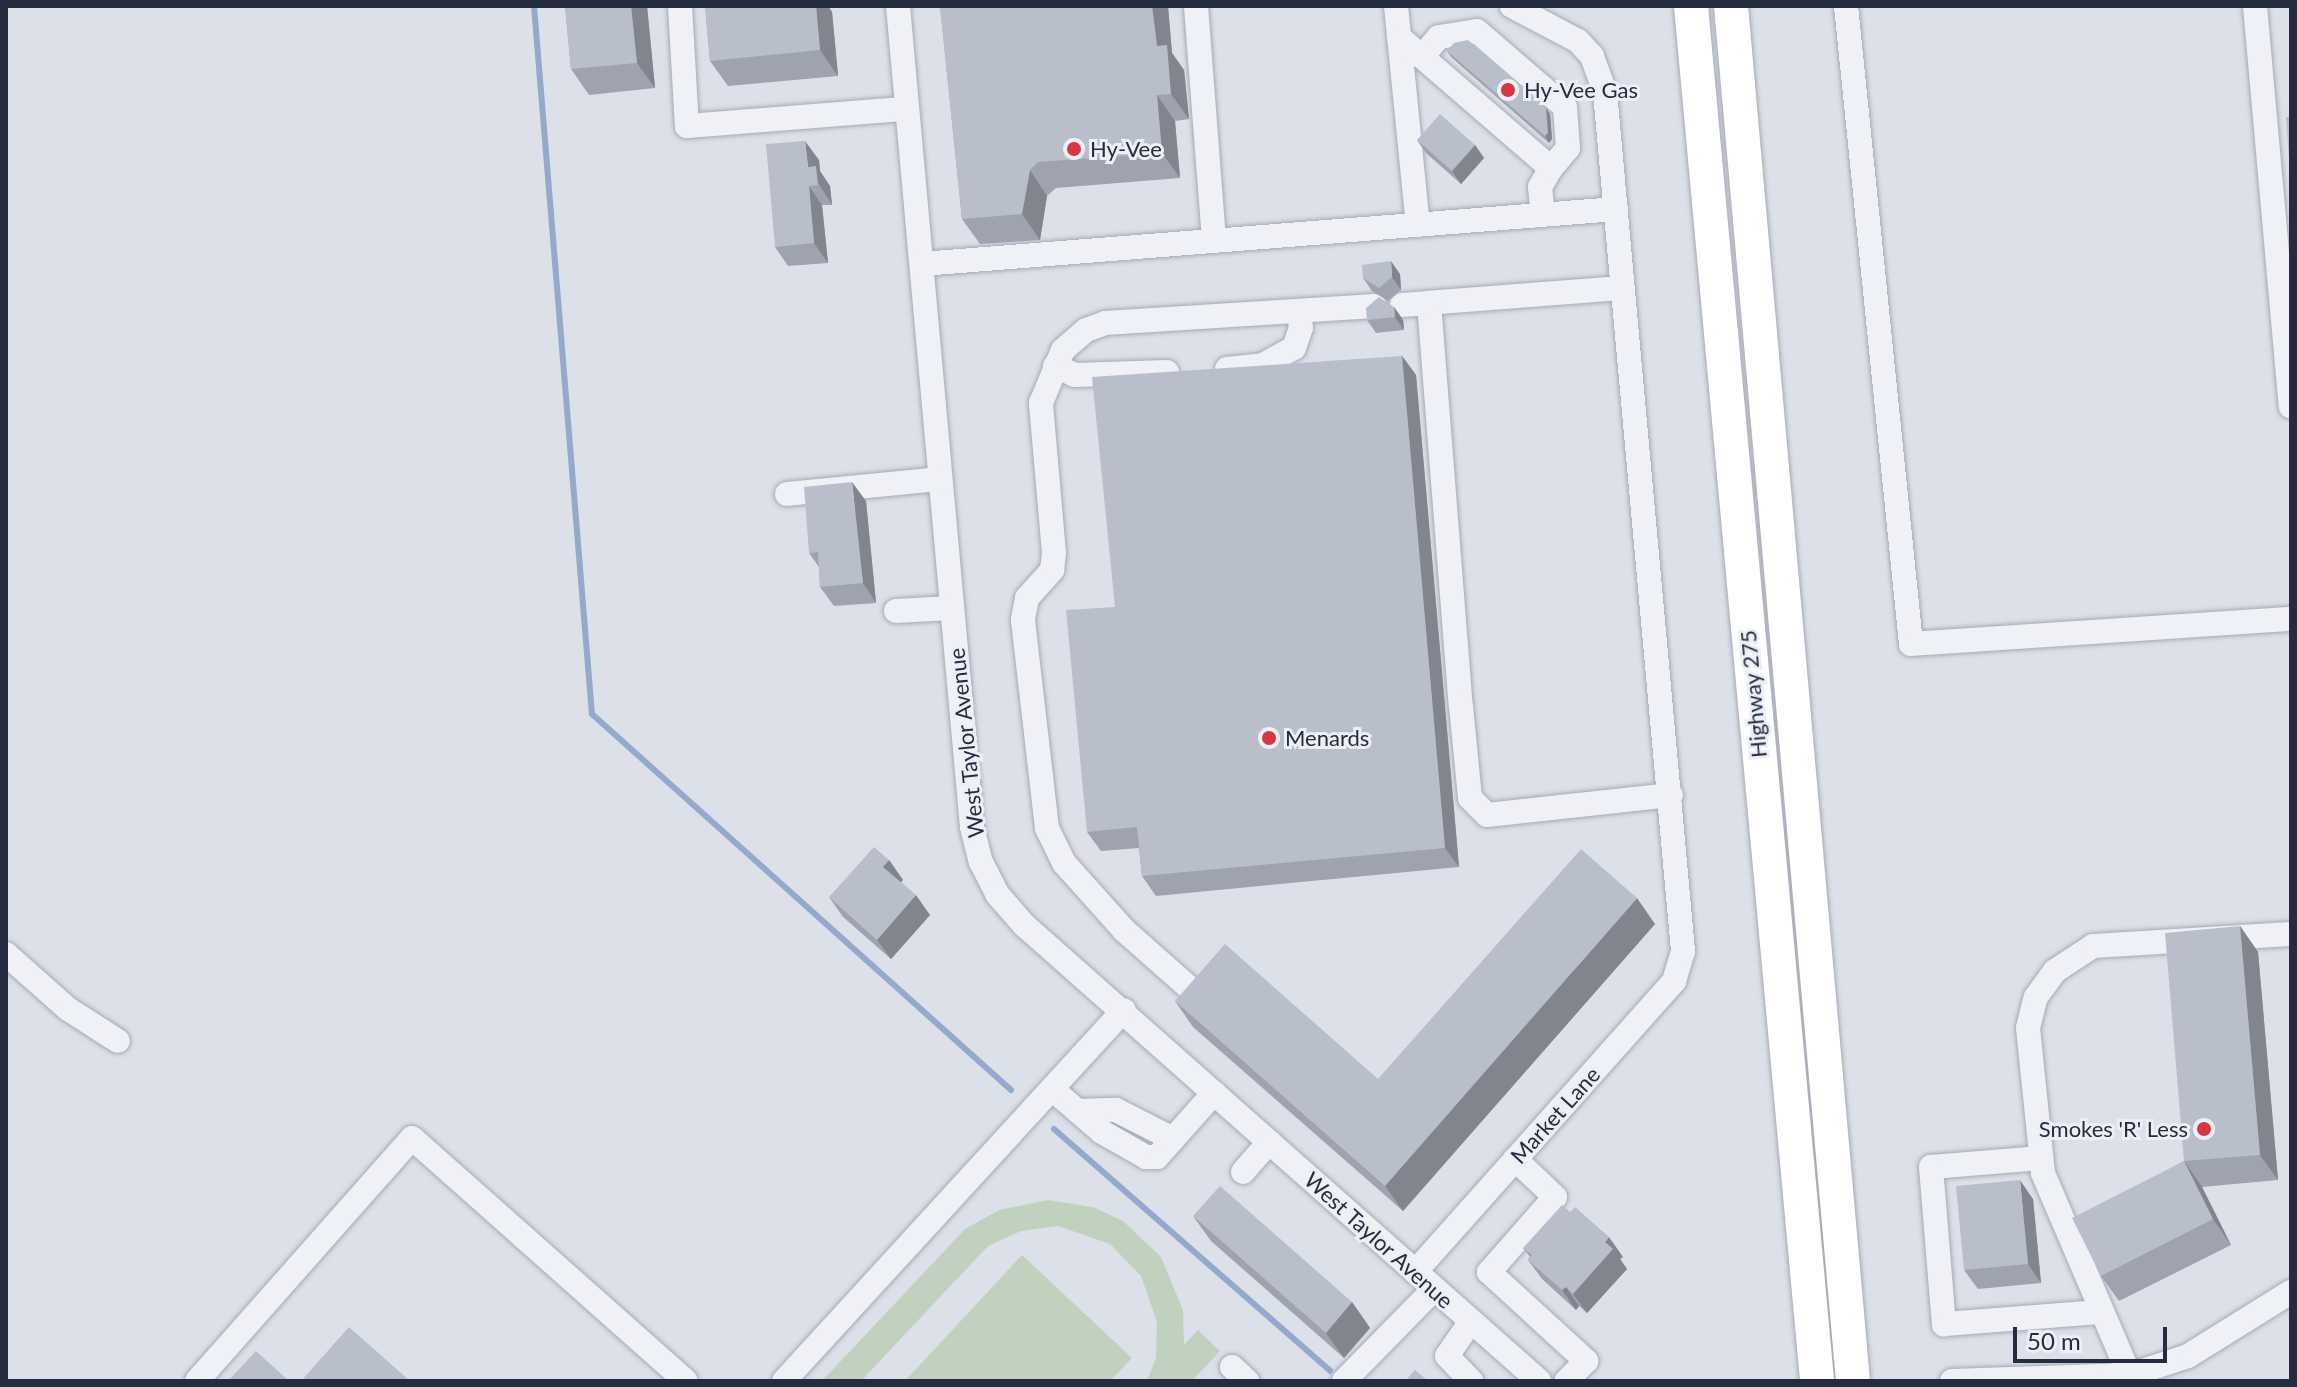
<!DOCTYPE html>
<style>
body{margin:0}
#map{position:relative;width:2297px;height:1387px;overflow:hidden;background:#dce0e8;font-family:Lato,sans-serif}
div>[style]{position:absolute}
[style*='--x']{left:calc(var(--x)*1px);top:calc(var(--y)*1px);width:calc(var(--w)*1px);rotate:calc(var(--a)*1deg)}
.green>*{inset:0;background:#c0d2bd}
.stream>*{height:6px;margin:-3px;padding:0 3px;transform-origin:3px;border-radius:3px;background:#94a9cb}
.roads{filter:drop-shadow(0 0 2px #a5aab5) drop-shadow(0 0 2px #a5aab5)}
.minor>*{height:24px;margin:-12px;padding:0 12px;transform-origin:12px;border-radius:12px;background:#eff1f6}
.highway>*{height:34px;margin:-17px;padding:0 17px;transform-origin:17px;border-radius:17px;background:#fff}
.wall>*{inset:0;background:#9fa3af}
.shaded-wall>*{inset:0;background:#82858e}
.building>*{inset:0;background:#b9becb}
.dots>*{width:22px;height:22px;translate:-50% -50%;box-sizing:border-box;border:4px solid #eceff5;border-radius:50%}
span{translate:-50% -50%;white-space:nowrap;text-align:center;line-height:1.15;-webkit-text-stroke:6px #eceff5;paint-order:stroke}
.poi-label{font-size:22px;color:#252c3f}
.left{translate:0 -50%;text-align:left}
.right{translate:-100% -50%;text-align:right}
.street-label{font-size:22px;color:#252c3f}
.frame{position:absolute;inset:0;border:8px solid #252c3f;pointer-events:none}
.scale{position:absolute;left:2013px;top:1327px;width:154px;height:36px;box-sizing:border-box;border:4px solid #252c3f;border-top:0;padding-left:10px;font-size:24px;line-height:28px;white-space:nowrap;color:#252c3f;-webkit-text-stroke:6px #eceff5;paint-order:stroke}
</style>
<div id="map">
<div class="green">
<div style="clip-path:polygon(1048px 1200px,1093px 1207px,1123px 1221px,1161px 1257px,1183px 1310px,1184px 1345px,1198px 1330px,1220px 1351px,1192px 1381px,1147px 1381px,1156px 1358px,1157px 1322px,1141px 1276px,1110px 1244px,1058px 1226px,1021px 1231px,988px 1246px,861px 1381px,822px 1381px,965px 1229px,999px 1210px)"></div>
<div style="clip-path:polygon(1022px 1255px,1132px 1358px,1110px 1381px,905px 1381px)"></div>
</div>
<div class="stream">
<div style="--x:534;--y:6;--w:710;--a:85.32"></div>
<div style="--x:592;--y:714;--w:563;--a:41.9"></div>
<div style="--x:1054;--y:1129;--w:367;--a:41.2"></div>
</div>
<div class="roads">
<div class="minor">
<div style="--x:680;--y:6;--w:120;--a:86.7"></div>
<div style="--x:687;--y:126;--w:217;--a:-4.5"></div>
<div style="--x:898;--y:6;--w:824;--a:84.85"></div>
<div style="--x:972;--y:827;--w:36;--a:76"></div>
<div style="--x:981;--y:862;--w:36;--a:63"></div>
<div style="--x:997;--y:894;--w:41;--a:48.9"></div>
<div style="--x:1024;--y:925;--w:688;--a:41.52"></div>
<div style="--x:1196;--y:6;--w:235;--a:85.6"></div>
<div style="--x:1396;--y:6;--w:220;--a:84.3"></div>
<div style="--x:1846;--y:6;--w:641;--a:84.18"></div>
<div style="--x:1911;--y:644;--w:381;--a:-3.8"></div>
<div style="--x:2255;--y:6;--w:402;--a:84.9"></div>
<div style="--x:1399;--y:37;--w:201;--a:40.8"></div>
<div style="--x:1551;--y:168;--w:22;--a:120"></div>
<div style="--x:1540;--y:187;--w:28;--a:84"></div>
<div style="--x:1422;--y:57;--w:26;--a:-50"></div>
<div style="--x:1439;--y:37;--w:38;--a:-9"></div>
<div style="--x:1477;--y:31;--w:116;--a:40.8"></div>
<div style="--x:1565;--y:107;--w:41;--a:85.8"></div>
<div style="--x:1568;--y:148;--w:26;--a:130"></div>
<div style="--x:922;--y:264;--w:696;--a:-4.53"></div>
<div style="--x:1622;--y:288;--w:194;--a:175.6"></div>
<div style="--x:1429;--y:303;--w:404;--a:85.5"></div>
<div style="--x:1461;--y:706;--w:92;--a:84.4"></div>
<div style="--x:1470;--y:798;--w:24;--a:45"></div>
<div style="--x:1487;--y:815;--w:185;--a:-6.2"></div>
<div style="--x:1402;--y:305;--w:27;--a:-4"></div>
<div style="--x:1055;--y:366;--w:22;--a:24"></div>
<div style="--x:1075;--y:375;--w:92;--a:-1.9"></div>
<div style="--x:1227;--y:369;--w:36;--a:-6"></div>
<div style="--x:1263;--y:365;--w:35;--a:-29"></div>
<div style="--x:1294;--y:348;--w:21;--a:-71"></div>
<div style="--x:1301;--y:328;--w:17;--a:-97"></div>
<div style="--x:787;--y:494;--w:153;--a:-5.6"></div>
<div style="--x:896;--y:611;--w:55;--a:-3.1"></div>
<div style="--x:6;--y:954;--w:83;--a:41.6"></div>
<div style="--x:68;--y:1009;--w:59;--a:32.6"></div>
<div style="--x:1194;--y:992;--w:94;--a:-138.5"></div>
<div style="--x:1124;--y:930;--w:90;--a:-131.8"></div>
<div style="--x:1064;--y:863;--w:39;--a:-116"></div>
<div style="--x:1047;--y:828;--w:210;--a:-96.6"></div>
<div style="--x:1023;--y:619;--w:21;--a:-79"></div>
<div style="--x:1027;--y:598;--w:38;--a:-48"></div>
<div style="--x:1052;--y:570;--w:17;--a:-83"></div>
<div style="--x:1054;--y:553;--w:151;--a:-95"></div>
<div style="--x:1041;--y:403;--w:57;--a:-67.5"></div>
<div style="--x:1063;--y:350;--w:30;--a:-41"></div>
<div style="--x:1086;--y:330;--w:20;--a:-20"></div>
<div style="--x:1105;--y:323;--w:270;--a:-3.6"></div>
<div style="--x:1052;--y:1089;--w:66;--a:40.7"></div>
<div style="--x:1102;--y:1132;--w:51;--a:29.6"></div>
<div style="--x:1146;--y:1157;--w:11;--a:0"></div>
<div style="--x:1157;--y:1157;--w:86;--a:-48.3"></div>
<div style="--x:1078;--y:1111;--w:38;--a:-2"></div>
<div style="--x:1116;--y:1110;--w:64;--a:27"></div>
<div style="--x:2041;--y:1158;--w:110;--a:175.3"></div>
<div style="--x:1931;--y:1167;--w:158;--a:85.3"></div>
<div style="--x:1944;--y:1324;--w:157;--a:-4.4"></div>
<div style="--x:1515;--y:1159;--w:55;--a:43.5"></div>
<div style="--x:1555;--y:1197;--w:100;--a:131.3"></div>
<div style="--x:1489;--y:1272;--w:132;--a:42.5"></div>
<div style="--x:1586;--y:1361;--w:28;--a:134"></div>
<div style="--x:1243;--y:1172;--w:40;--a:-49"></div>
<div style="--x:1415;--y:1272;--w:390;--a:-48.3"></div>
<div style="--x:1674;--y:981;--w:31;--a:-73"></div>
<div style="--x:1683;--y:951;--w:863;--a:-95.19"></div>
<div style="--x:1605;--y:92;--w:38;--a:-110"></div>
<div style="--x:1592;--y:56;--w:21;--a:-133"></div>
<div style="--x:1578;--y:41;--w:75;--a:-152.1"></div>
<div style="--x:1471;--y:1321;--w:42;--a:124.4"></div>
<div style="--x:1447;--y:1356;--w:35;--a:46"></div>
<div style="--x:1232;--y:1367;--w:21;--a:43"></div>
<div style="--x:2130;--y:1375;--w:61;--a:-18.1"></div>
<div style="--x:2188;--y:1356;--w:121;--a:-31.9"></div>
<div style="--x:197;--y:1381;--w:324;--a:-48.5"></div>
<div style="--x:412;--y:1138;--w:366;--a:41.6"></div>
<div style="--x:784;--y:1381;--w:503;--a:-47.5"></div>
<div style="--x:1344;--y:1381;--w:129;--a:-45.6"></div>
<div style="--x:1952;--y:1381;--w:178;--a:-1.9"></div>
<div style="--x:2130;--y:1375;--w:21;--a:163"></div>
<div style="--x:2132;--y:1381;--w:226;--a:-113.2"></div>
<div style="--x:2043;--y:1173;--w:146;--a:-95.9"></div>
<div style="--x:2028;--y:1028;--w:32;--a:-76"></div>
<div style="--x:2036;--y:997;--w:32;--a:-54"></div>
<div style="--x:2055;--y:971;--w:45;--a:-33.3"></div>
<div style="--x:2093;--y:946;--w:198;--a:-3.5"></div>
</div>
<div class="highway">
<div style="--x:1691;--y:6;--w:1381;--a:84.76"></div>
<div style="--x:1731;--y:6;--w:1380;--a:84.93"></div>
</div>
</div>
<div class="wall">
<div style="clip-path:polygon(565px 6px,647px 6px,655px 88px,589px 95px,571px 69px)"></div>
<div style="clip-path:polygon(705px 6px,828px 6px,832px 12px,838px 76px,728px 86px,710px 61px)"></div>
<div style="clip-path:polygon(940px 6px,1168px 6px,1172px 53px,1184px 70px,1189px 119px,1175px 121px,1180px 178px,1056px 188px,1047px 196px,1040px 240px,980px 244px,962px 219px)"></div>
<div style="clip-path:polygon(1447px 51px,1546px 108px,1550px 114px,1552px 139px,1549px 143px,1451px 57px)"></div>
<div style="clip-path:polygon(1417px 140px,1475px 145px,1484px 158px,1461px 184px,1426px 153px)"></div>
<div style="clip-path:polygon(819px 160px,820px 171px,830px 186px,832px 205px,822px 205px,828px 263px,788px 266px,775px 247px)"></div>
<div style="clip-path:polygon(1400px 274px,1401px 290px,1388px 301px,1372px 291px,1363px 278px)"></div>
<div style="clip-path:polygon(1394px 307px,1403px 320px,1404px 330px,1376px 333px,1367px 320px)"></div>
<div style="clip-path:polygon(1402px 356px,1416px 375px,1459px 867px,1156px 896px,1142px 876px,1139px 848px,1101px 851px,1087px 832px,1115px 607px)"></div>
<div style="clip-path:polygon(866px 501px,876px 603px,834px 606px,820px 587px,819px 567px,809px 553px)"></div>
<div style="clip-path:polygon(889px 860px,903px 880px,901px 882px,930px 915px,891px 959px,843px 917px,829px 897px)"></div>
<div style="clip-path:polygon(1655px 924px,1403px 1211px,1193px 1027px,1175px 1001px,1378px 1079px)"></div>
<div style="clip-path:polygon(2240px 926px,2258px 952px,2278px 1180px,2202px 1187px,2231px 1245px,2119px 1301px,2101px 1276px,2184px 1161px)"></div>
<div style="clip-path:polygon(2033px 1199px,2041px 1283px,1978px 1289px,1964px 1270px)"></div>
<div style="clip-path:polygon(1193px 1216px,1352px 1302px,1370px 1328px,1344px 1358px,1211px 1241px)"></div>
<div style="clip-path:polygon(1523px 1248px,1623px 1257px,1620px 1259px,1627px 1269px,1587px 1313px,1579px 1306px,1576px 1310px,1542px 1279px,1528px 1260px,1530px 1257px)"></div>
</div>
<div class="shaded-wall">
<div style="clip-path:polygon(631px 6px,647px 6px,655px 88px,637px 63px)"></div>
<div style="clip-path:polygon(816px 6px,828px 6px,832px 12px,838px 76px,820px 50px)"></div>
<div style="clip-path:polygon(1152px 6px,1168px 6px,1172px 53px,1184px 70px,1189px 119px,1171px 94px,1157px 46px)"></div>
<div style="clip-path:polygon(1157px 95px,1175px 121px,1180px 178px,1162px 153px)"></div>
<div style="clip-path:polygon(1546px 108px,1550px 114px,1552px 139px,1549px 143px,1545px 136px)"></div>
<div style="clip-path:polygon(805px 141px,819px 160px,820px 171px,830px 186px,832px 205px,808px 167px)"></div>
<div style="clip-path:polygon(1475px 145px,1484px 158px,1461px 184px,1452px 171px)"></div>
<div style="clip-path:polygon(1030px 170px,1047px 196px,1040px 240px,1022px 214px)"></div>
<div style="clip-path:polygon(809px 186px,822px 205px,828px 263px,814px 243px)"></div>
<div style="clip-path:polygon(1391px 261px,1400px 274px,1401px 290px,1392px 277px)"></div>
<div style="clip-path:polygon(1394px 307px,1403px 320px,1404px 330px,1395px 317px)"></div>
<div style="clip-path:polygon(1402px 356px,1416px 375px,1459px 867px,1445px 848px)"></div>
<div style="clip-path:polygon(852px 482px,866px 501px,876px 603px,863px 583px)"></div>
<div style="clip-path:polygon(889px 860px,903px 880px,897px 886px,883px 867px)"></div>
<div style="clip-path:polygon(916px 895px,930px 915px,891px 959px,877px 940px)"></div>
<div style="clip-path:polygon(1637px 898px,1655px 924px,1403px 1211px,1385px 1186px)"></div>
<div style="clip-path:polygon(2240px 926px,2258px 952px,2278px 1180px,2260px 1155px)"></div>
<div style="clip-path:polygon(2184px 1161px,2202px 1187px,2231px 1245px,2213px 1219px)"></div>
<div style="clip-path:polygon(2020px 1180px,2033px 1199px,2041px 1283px,2028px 1264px)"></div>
<div style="clip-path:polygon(1609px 1237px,1623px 1257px,1620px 1259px,1627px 1269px,1587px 1313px,1573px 1294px,1605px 1242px)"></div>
<div style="clip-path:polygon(1566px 1287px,1579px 1306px,1576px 1310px,1562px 1290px)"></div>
<div style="clip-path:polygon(1352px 1302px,1370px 1328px,1344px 1358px,1326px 1333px)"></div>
</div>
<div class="building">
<div style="clip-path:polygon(565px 6px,631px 6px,637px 63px,571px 69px)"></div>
<div style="clip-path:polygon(705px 6px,816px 6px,820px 50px,710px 61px)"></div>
<div style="clip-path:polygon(940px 6px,1152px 6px,1157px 46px,1167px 45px,1171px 94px,1157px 95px,1162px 153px,1038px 162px,1030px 170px,1022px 214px,962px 219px)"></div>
<div style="clip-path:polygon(1468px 40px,1546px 108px,1548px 133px,1545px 136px,1447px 51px,1454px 43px)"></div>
<div style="clip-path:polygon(1440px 114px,1475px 145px,1452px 171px,1417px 140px)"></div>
<div style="clip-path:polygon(2286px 117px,2291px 117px,2291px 187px)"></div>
<div style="clip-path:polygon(805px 141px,808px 167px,816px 166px,818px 185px,809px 186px,814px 243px,775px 247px,766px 144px)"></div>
<div style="clip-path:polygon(1391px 261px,1392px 277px,1379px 288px,1363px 278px,1362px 265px)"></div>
<div style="clip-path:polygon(1379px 297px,1394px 307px,1395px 317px,1367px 320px,1366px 308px)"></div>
<div style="clip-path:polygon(1402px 356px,1445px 848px,1142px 876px,1137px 827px,1087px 832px,1066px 610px,1115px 607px,1092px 377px)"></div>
<div style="clip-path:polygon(852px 482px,863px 583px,820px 587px,818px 552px,809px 553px,804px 487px)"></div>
<div style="clip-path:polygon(874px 847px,889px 860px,883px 867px,916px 895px,877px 940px,829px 897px)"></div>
<div style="clip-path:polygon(1581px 849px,1637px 898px,1385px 1186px,1175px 1001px,1225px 944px,1378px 1079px)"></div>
<div style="clip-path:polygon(2240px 926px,2260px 1155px,2184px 1161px,2165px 933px)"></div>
<div style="clip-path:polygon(2184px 1161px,2213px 1219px,2101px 1276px,2072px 1218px)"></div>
<div style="clip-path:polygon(2020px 1180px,2028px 1264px,1964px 1270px,1956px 1186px)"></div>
<div style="clip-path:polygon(1220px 1186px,1352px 1302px,1326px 1333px,1193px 1216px)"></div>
<div style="clip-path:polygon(1562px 1205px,1570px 1212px,1575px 1207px,1609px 1237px,1605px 1242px,1613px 1249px,1573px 1294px,1566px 1287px,1562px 1290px,1528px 1260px,1532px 1255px,1523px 1248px)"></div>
<div style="clip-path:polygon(349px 1327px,410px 1381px,301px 1381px)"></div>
<div style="clip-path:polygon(256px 1351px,289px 1381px,228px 1381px)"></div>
<div style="clip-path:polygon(1415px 1370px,1428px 1381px,1405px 1381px)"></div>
</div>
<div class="dots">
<div style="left:1508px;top:90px;background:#d7373f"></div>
<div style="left:1074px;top:149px;background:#d7373f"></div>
<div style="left:1269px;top:738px;background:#d7373f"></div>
<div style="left:2204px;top:1129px;background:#d7373f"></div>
</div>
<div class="poi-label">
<span class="left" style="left:1524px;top:90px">Hy-Vee Gas</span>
<span class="left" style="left:1090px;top:149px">Hy-Vee</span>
<span class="left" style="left:1285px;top:738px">Menards</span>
<span class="right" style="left:2188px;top:1129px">Smokes 'R' Less</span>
</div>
<div class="street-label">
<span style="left:1753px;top:694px;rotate:-95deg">Highway 275</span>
<span style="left:966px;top:743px;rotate:-96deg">West Taylor Avenue</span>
<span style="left:1555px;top:1115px;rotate:-48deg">Market Lane</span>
<span style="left:1379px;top:1240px;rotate:42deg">West Taylor Avenue</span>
</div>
<div class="frame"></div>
<div class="scale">50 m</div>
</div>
